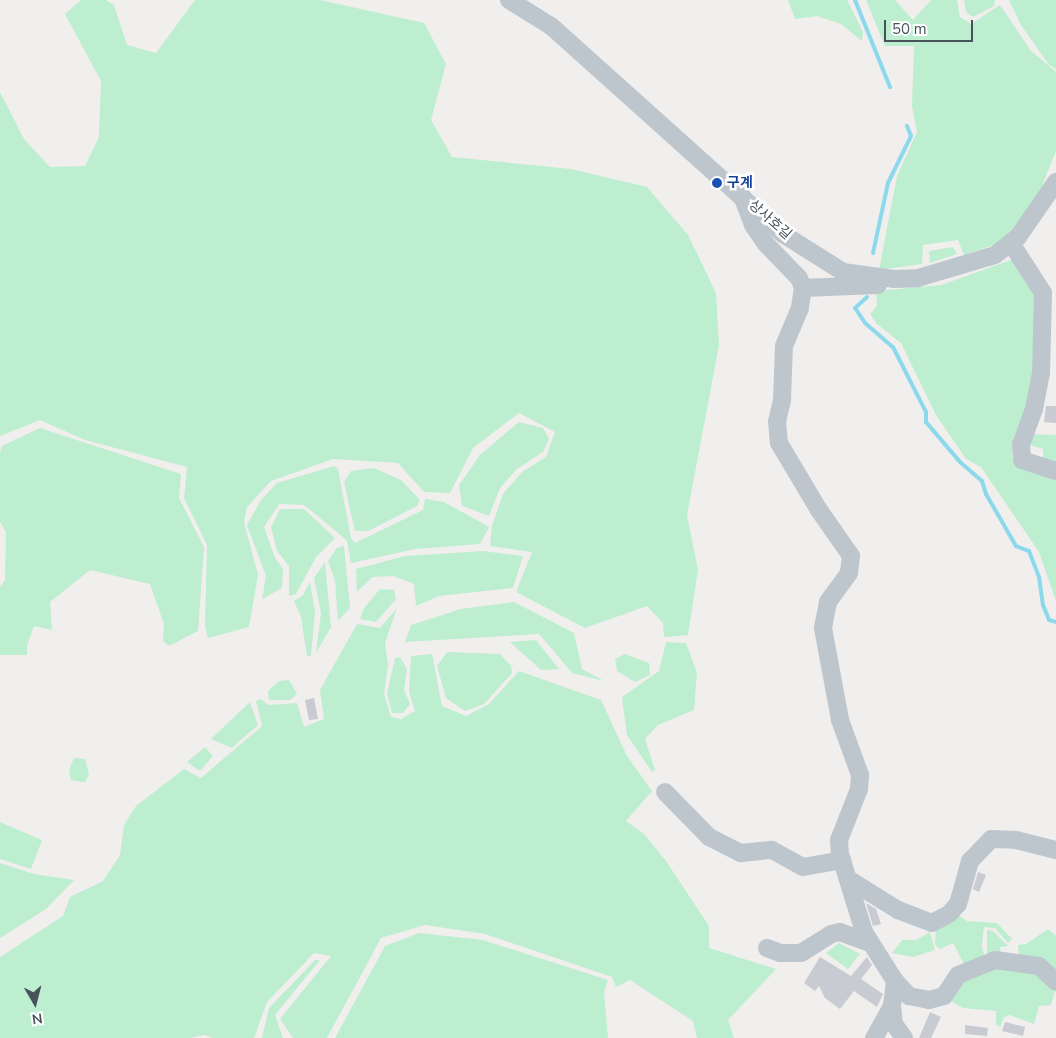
<!DOCTYPE html>
<meta charset="utf-8">
<style>
body{margin:0}
#map{position:relative;width:1056px;height:1038px;overflow:hidden;background:#f1eeee;font-family:"Nunito Sans","Noto Sans KR",sans-serif}
div>[style]{position:absolute}
[style*='--x']{left:calc(var(--x)*1px);top:calc(var(--y)*1px);width:calc(var(--w)*1px);rotate:calc(var(--a)*1deg)}
.green>*{inset:0;background:#bdeecf}
.stream>*{height:4px;margin:-2px;padding:0 2px;transform-origin:2px;border-radius:2px;background:#8bd9eb}
.building>*{inset:0;background:#c8cbd1}
.minor>*{height:18px;margin:-9px;padding:0 9px;transform-origin:9px;border-radius:9px;background:#bdc6cd}
.dots>*{width:14px;height:14px;translate:-50% -50%;box-sizing:border-box;border:2px solid #fff;border-radius:50%}
span{translate:-50% -50%;white-space:nowrap;text-align:center;line-height:1.15;-webkit-text-stroke:5px #fff;paint-order:stroke}
.transit-label{font-size:14px;color:#164399;font-weight:700}
.left{translate:0 -50%;text-align:left}
.street-label{font-size:14px;color:#47525b}
.north{position:absolute;left:10px;top:978px;width:50px;height:50px;-webkit-text-stroke:4px #fff;paint-order:stroke;rotate:172deg;font-size:14px;font-weight:700;line-height:20px;text-align:center;color:#47525b}
.north::after{content:'';display:block;margin:auto;width:18px;height:22px;background:#47525b;clip-path:polygon(50% 0,100% 100%,50% 72%,0 100%)}
.scale{position:absolute;left:884px;top:20px;width:89px;height:22px;box-sizing:border-box;border:2px solid #47525b;border-top:0;padding-left:6px;font-size:15px;line-height:18px;white-space:nowrap;color:#47525b;-webkit-text-stroke:4px #fff;paint-order:stroke}
</style>
<div id="map">
<div class="green">
<div style="clip-path:polygon(81px 0,106px 0,114px 5px,127px 45px,156px 53px,195px 0,320px 0,424px 23px,446px 64px,431px 120px,452px 157px,571px 169px,647px 187px,688px 235px,716px 293px,719px 345px,687px 515px,698px 570px,688px 635px,664px 637px,663px 623px,647px 606px,585px 628px,516px 592px,532px 552px,490px 546px,492px 526px,503px 494px,522px 472px,546px 457px,555px 432px,519px 413px,473px 448px,450px 493px,424px 492px,398px 463px,333px 459px,271px 481px,247px 507px,244px 522px,258px 575px,249px 627px,208px 638px,205px 626px,207px 545px,184px 498px,187px 467px,85px 440px,40px 420px,0 436px,0 92px,24px 139px,50px 167px,85px 166px,99px 137px,101px 81px,65px 14px)"></div>
<div style="clip-path:polygon(788px 0,847px 0,863px 32px,862px 41px,841px 24px,817px 16px,795px 19px)"></div>
<div style="clip-path:polygon(866px 0,895px 0,913px 20px,931px 0,957px 0,960px 17px,971px 24px,1000px 5px,1031px 51px,1056px 72px,1056px 151px,1042px 186px,1005px 241px,964px 255px,958px 240px,923px 245px,922px 264px,879px 270px,897px 176px,917px 132px,912px 106px,914px 46px,885px 46px)"></div>
<div style="clip-path:polygon(964px 0,995px 0,994px 6px,973px 17px,966px 12px)"></div>
<div style="clip-path:polygon(1009px 0,1056px 0,1056px 69px,1049px 65px,1021px 25px)"></div>
<div style="clip-path:polygon(953px 247px,957px 254px,930px 263px,929px 251px)"></div>
<div style="clip-path:polygon(1011px 260px,1019px 266px,1039px 295px,1031px 407px,1013px 438px,1012px 457px,1020px 466px,1056px 481px,1056px 601px,1039px 552px,981px 467px,966px 459px,936px 415px,901px 343px,877px 324px,870px 314px,877px 306px,876px 291px,941px 285px)"></div>
<div style="clip-path:polygon(519px 422px,543px 428px,549px 439px,543px 452px,517px 469px,500px 488px,489px 516px,462px 506px,459px 485px,480px 455px)"></div>
<div style="clip-path:polygon(40px 428px,181px 474px,179px 498px,204px 547px,198px 631px,169px 646px,163px 641px,164px 624px,150px 584px,90px 570px,50px 602px,52px 630px,34px 626px,27px 645px,27px 655px,0 655px,0 587px,5px 580px,6px 532px,0 522px,0 452px,2px 446px)"></div>
<div style="clip-path:polygon(1033px 434px,1056px 435px,1056px 466px,1043px 458px,1043px 449px,1026px 444px)"></div>
<div style="clip-path:polygon(334px 466px,338px 469px,351px 538px,355px 543px,423px 510px,425px 499px,444px 502px,489px 527px,480px 544px,415px 549px,351px 563px,347px 541px,336px 531px,304px 505px,279px 504px,264px 527px,275px 558px,283px 569px,282px 588px,262px 599px,266px 576px,247px 525px,261px 500px,277px 483px)"></div>
<div style="clip-path:polygon(374px 468px,401px 480px,420px 500px,417px 506px,368px 531px,355px 531px,344px 482px,351px 471px)"></div>
<div style="clip-path:polygon(280px 509px,304px 509px,335px 538px,316px 557px,296px 594px,289px 596px,289px 566px,277px 551px,271px 527px)"></div>
<div style="clip-path:polygon(344px 546px,350px 608px,338px 621px,335px 581px,328px 561px,337px 548px)"></div>
<div style="clip-path:polygon(483px 551px,523px 556px,513px 588px,439px 596px,416px 606px,414px 584px,393px 576px,372px 577px,357px 592px,356px 569px,405px 556px)"></div>
<div style="clip-path:polygon(325px 562px,331px 627px,316px 653px,321px 613px,314px 578px)"></div>
<div style="clip-path:polygon(310px 582px,315px 612px,311px 656px,307px 656px,301px 617px,294px 601px,303px 595px)"></div>
<div style="clip-path:polygon(380px 589px,394px 590px,396px 599px,376px 622px,360px 619px,364px 608px)"></div>
<div style="clip-path:polygon(514px 602px,574px 633px,582px 669px,604px 681px,572px 673px,539px 634px,405px 642px,411px 625px,461px 609px)"></div>
<div style="clip-path:polygon(397px 608px,385px 643px,388px 665px,384px 694px,391px 717px,401px 719px,415px 711px,409px 692px,411px 656px,432px 654px,442px 706px,466px 716px,489px 704px,519px 671px,601px 700px,627px 756px,652px 791px,626px 821px,644px 834px,666px 861px,709px 926px,709px 948px,776px 969px,728px 1020px,734px 1038px,697px 1038px,693px 1021px,630px 980px,616px 987px,612px 977px,485px 934px,425px 925px,381px 938px,327px 1038px,293px 1038px,280px 1019px,331px 956px,314px 953px,267px 1002px,254px 1038px,213px 1038px,204px 1035px,190px 1038px,0 1038px,0 957px,63px 916px,70px 897px,103px 881px,120px 855px,124px 825px,136px 806px,184px 769px,201px 778px,262px 726px,256px 701px,261px 699px,268px 705px,297px 703px,304px 727px,324px 719px,320px 690px,357px 624px,380px 628px)"></div>
<div style="clip-path:polygon(536px 640px,559px 669px,560px 669px,541px 670px,510px 642px)"></div>
<div style="clip-path:polygon(666px 642px,686px 643px,697px 673px,694px 710px,658px 725px,645px 739px,655px 770px,652px 772px,627px 735px,622px 697px,659px 671px)"></div>
<div style="clip-path:polygon(447px 652px,500px 654px,511px 666px,512px 673px,484px 704px,465px 711px,446px 698px,437px 666px)"></div>
<div style="clip-path:polygon(625px 654px,649px 663px,650px 675px,635px 682px,617px 671px,615px 659px)"></div>
<div style="clip-path:polygon(400px 657px,407px 669px,404px 690px,410px 704px,403px 713px,392px 713px,387px 694px,395px 658px)"></div>
<div style="clip-path:polygon(289px 680px,297px 694px,290px 700px,269px 700px,268px 691px,279px 681px)"></div>
<div style="clip-path:polygon(250px 702px,258px 725px,232px 748px,211px 739px)"></div>
<div style="clip-path:polygon(205px 747px,213px 756px,200px 771px,187px 762px)"></div>
<div style="clip-path:polygon(74px 758px,85px 759px,89px 774px,85px 782px,71px 780px,69px 770px)"></div>
<div style="clip-path:polygon(0 822px,42px 840px,31px 869px,0 859px)"></div>
<div style="clip-path:polygon(0 863px,34px 874px,74px 880px,46px 909px,0 938px)"></div>
<div style="clip-path:polygon(956px 914px,967px 921px,997px 923px,1012px 939px,1008px 943px,995px 928px,984px 927px,982px 946px,985px 959px,965px 966px,953px 943px,940px 949px,935px 945px,936px 929px)"></div>
<div style="clip-path:polygon(1048px 929px,1056px 936px,1056px 975px,1019px 959px,1018px 945px,1026px 944px)"></div>
<div style="clip-path:polygon(987px 930px,993px 931px,1008px 946px,1000px 947px,1001px 955px,987px 956px)"></div>
<div style="clip-path:polygon(930px 932px,935px 950px,913px 957px,892px 953px,902px 940px,916px 940px)"></div>
<div style="clip-path:polygon(419px 933px,483px 940px,608px 980px,604px 992px,608px 1038px,335px 1038px,385px 946px)"></div>
<div style="clip-path:polygon(839px 943px,860px 954px,848px 969px,826px 953px)"></div>
<div style="clip-path:polygon(315px 960px,320px 960px,275px 1015px,283px 1038px,262px 1038px,269px 1008px)"></div>
<div style="clip-path:polygon(1002px 966px,1033px 970px,1056px 988px,1051px 1005px,1039px 1006px,1034px 1024px,1009px 1015px,1004px 1017px,1000px 1027px,996px 1025px,996px 1011px,963px 1008px,952px 1002px,959px 984px)"></div>
</div>
<div class="stream">
<div style="--x:855;--y:0;--w:94;--a:68.1"></div>
<div style="--x:873;--y:253;--w:72;--a:-77.9"></div>
<div style="--x:888;--y:183;--w:52;--a:-63.9"></div>
<div style="--x:911;--y:136;--w:11;--a:-112"></div>
<div style="--x:867;--y:297;--w:16;--a:137"></div>
<div style="--x:855;--y:308;--w:18;--a:56"></div>
<div style="--x:865;--y:323;--w:37;--a:41"></div>
<div style="--x:893;--y:347;--w:73;--a:63.1"></div>
<div style="--x:926;--y:412;--w:10;--a:90"></div>
<div style="--x:926;--y:422;--w:52;--a:49.6"></div>
<div style="--x:960;--y:462;--w:29;--a:41"></div>
<div style="--x:982;--y:481;--w:14;--a:73"></div>
<div style="--x:986;--y:494;--w:60;--a:60"></div>
<div style="--x:1016;--y:546;--w:14;--a:21"></div>
<div style="--x:1029;--y:551;--w:28;--a:69"></div>
<div style="--x:1039;--y:577;--w:28;--a:82"></div>
<div style="--x:1043;--y:605;--w:16;--a:68"></div>
<div style="--x:1049;--y:620;--w:7;--a:16"></div>
</div>
<div class="building">
<div style="clip-path:polygon(1046px 406px,1056px 406px,1056px 423px,1044px 422px)"></div>
<div style="clip-path:polygon(314px 698px,318px 719px,309px 720px,305px 700px)"></div>
<div style="clip-path:polygon(978px 872px,986px 875px,979px 892px,973px 889px)"></div>
<div style="clip-path:polygon(866px 903px,876px 909px,881px 924px,873px 926px)"></div>
<div style="clip-path:polygon(820px 957px,851px 976px,867px 957px,872px 965px,861px 979px,883px 994px,877px 1007px,854px 991px,840px 1009px,825px 998px,819px 986px,815px 991px,804px 983px)"></div>
<div style="clip-path:polygon(930px 1012px,941px 1017px,931px 1038px,919px 1038px)"></div>
<div style="clip-path:polygon(1005px 1022px,1025px 1027px,1023px 1036px,1002px 1031px)"></div>
<div style="clip-path:polygon(965px 1025px,988px 1028px,987px 1036px,965px 1034px)"></div>
</div>
<div class="minor">
<div style="--x:509;--y:0;--w:49;--a:31.8"></div>
<div style="--x:551;--y:26;--w:312;--a:41.9"></div>
<div style="--x:783;--y:234;--w:71;--a:32.3"></div>
<div style="--x:843;--y:272;--w:51;--a:7.8"></div>
<div style="--x:894;--y:279;--w:24;--a:-2"></div>
<div style="--x:918;--y:278;--w:80;--a:-16.6"></div>
<div style="--x:995;--y:255;--w:29;--a:-38"></div>
<div style="--x:1018;--y:237;--w:67;--a:-55.4"></div>
<div style="--x:742;--y:196;--w:31;--a:69"></div>
<div style="--x:753;--y:225;--w:23;--a:56"></div>
<div style="--x:766;--y:244;--w:47;--a:45.9"></div>
<div style="--x:799;--y:278;--w:11;--a:68"></div>
<div style="--x:803;--y:288;--w:20;--a:99"></div>
<div style="--x:800;--y:308;--w:41;--a:112.8"></div>
<div style="--x:784;--y:346;--w:54;--a:92.1"></div>
<div style="--x:782;--y:400;--w:22;--a:103"></div>
<div style="--x:777;--y:421;--w:22;--a:85"></div>
<div style="--x:779;--y:443;--w:78;--a:59.2"></div>
<div style="--x:819;--y:510;--w:56;--a:55.2"></div>
<div style="--x:851;--y:556;--w:17;--a:97"></div>
<div style="--x:849;--y:573;--w:36;--a:126"></div>
<div style="--x:828;--y:602;--w:26;--a:101"></div>
<div style="--x:823;--y:628;--w:94;--a:79.5"></div>
<div style="--x:840;--y:720;--w:59;--a:70"></div>
<div style="--x:860;--y:775;--w:14;--a:94"></div>
<div style="--x:859;--y:789;--w:55;--a:111.4"></div>
<div style="--x:839;--y:840;--w:14;--a:86"></div>
<div style="--x:840;--y:854;--w:82;--a:72.9"></div>
<div style="--x:864;--y:932;--w:58;--a:57.7"></div>
<div style="--x:895;--y:981;--w:25;--a:97"></div>
<div style="--x:892;--y:1006;--w:37;--a:119"></div>
<div style="--x:1011;--y:243;--w:59;--a:57.4"></div>
<div style="--x:1043;--y:293;--w:80;--a:91.4"></div>
<div style="--x:1041;--y:373;--w:37;--a:101"></div>
<div style="--x:1034;--y:409;--w:37;--a:110"></div>
<div style="--x:1021;--y:444;--w:16;--a:86"></div>
<div style="--x:1022;--y:460;--w:36;--a:18"></div>
<div style="--x:803;--y:288;--w:75;--a:-2.3"></div>
<div style="--x:665;--y:792;--w:63;--a:45.6"></div>
<div style="--x:709;--y:837;--w:36;--a:27"></div>
<div style="--x:741;--y:853;--w:31;--a:-6"></div>
<div style="--x:772;--y:850;--w:35;--a:29"></div>
<div style="--x:803;--y:867;--w:40;--a:-10"></div>
<div style="--x:848;--y:879;--w:59;--a:31.8"></div>
<div style="--x:898;--y:910;--w:36;--a:21"></div>
<div style="--x:932;--y:923;--w:19;--a:-28"></div>
<div style="--x:949;--y:914;--w:13;--a:-48"></div>
<div style="--x:958;--y:904;--w:45;--a:-74.4"></div>
<div style="--x:970;--y:861;--w:30;--a:-46"></div>
<div style="--x:991;--y:839;--w:25;--a:2"></div>
<div style="--x:1016;--y:840;--w:41;--a:14"></div>
<div style="--x:767;--y:948;--w:14;--a:21"></div>
<div style="--x:780;--y:953;--w:21;--a:0"></div>
<div style="--x:801;--y:953;--w:36;--a:-32"></div>
<div style="--x:831;--y:934;--w:9;--a:-13"></div>
<div style="--x:840;--y:932;--w:32;--a:20"></div>
<div style="--x:895;--y:981;--w:21;--a:47"></div>
<div style="--x:909;--y:996;--w:20;--a:11"></div>
<div style="--x:929;--y:1000;--w:16;--a:-15"></div>
<div style="--x:944;--y:996;--w:25;--a:-56"></div>
<div style="--x:958;--y:975;--w:40;--a:-22"></div>
<div style="--x:995;--y:960;--w:44;--a:7.8"></div>
<div style="--x:1039;--y:966;--w:23;--a:43"></div>
<div style="--x:892;--y:1006;--w:18;--a:84"></div>
<div style="--x:894;--y:1024;--w:17;--a:54"></div>
</div>
<div class="dots">
<div style="left:717px;top:183px;background:#1a4fb4"></div>
</div>
<div class="transit-label">
<span class="left" style="left:727px;top:183px">구계</span>
</div>
<div class="street-label">
<span style="left:770px;top:220px;rotate:41deg">상사호길</span>
</div>
<div class="north">N</div>
<div class="scale">50 m</div>
</div>
